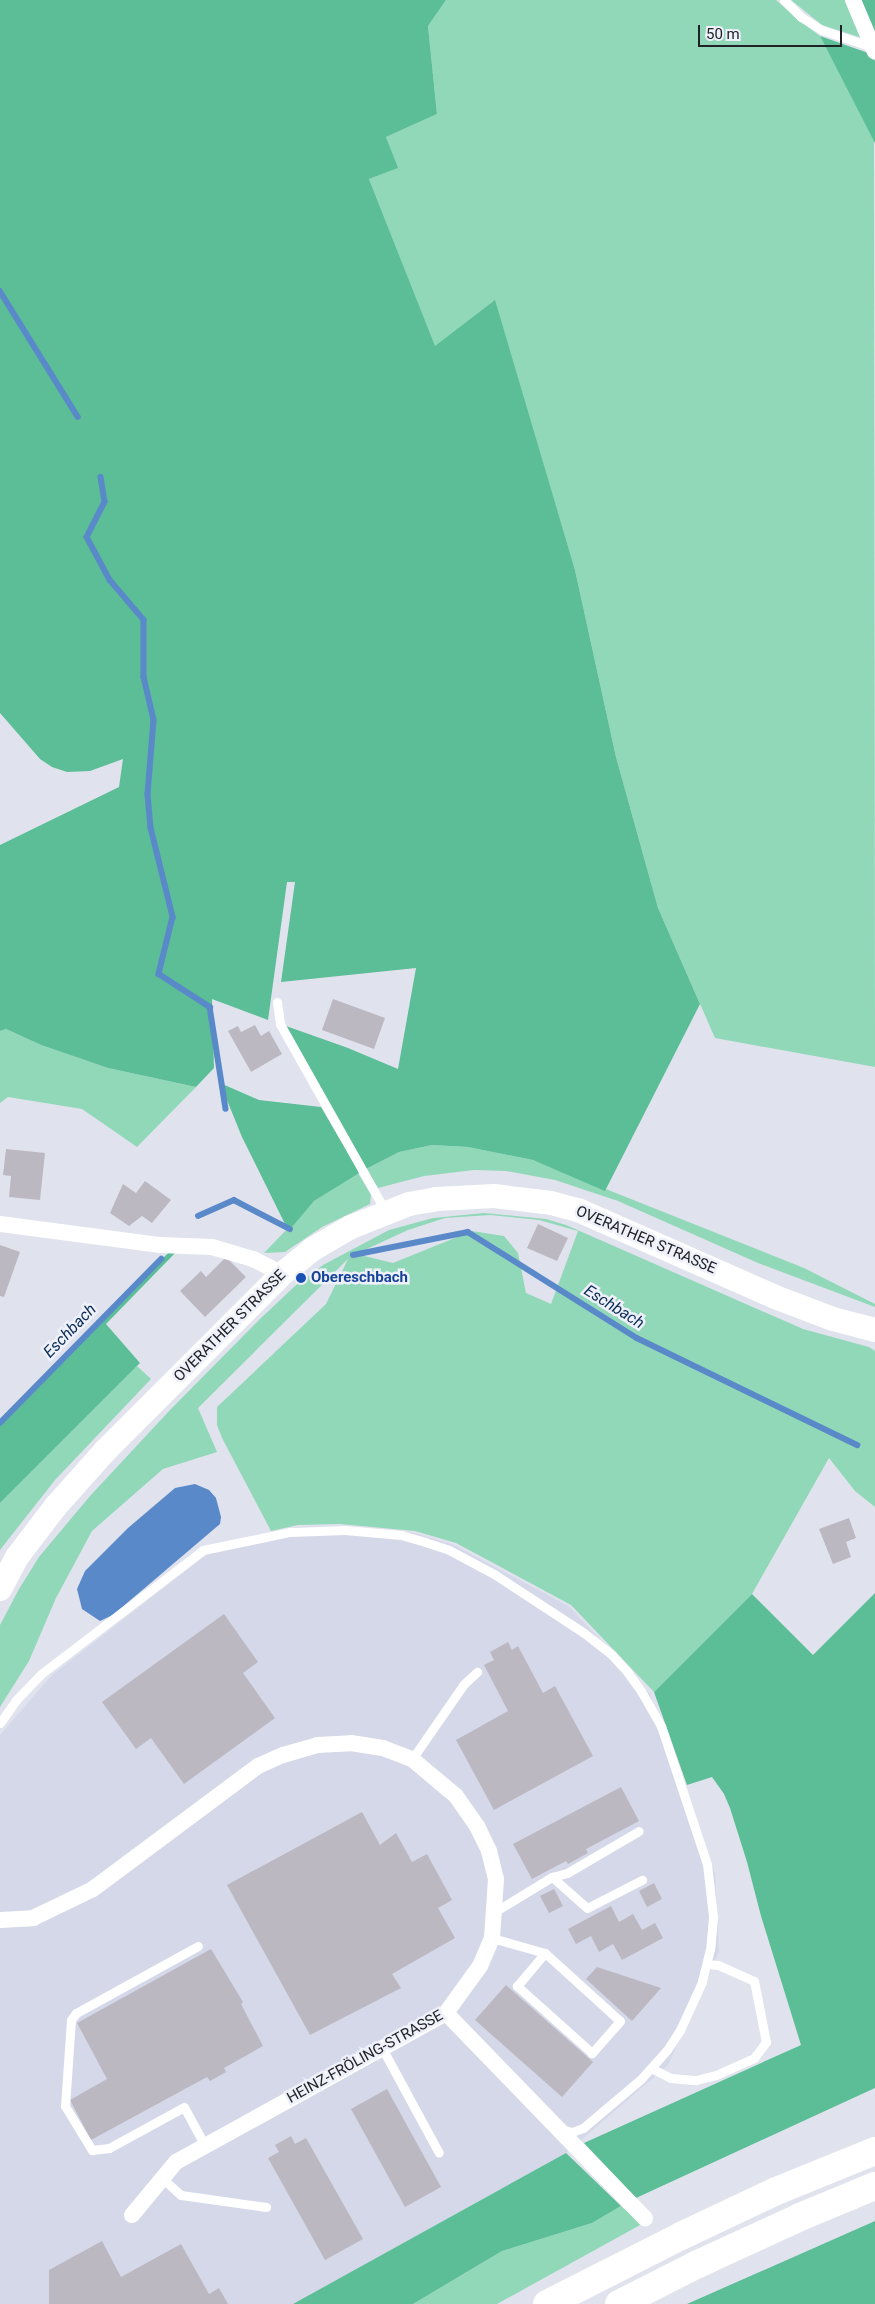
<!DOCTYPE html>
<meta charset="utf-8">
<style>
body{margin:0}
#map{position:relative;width:875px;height:2304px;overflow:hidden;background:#e0e3ed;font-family:Roboto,sans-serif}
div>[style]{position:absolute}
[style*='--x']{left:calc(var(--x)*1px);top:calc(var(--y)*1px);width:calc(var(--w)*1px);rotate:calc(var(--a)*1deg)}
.built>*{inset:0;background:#d4d8e9}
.green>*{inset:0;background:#91d8b8}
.forest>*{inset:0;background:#5bbe96}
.water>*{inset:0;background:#5a89c9}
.stream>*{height:5.5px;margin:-2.75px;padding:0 2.75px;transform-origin:2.75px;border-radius:2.75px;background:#5a89c9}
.building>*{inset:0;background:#bbb8c1}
.lane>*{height:9px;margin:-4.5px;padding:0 4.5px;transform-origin:4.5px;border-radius:4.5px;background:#fff}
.street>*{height:16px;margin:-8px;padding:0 8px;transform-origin:8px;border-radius:8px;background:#fff}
.secondary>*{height:24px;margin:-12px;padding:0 12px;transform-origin:12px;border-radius:12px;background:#fff}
.highway>*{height:28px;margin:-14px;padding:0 14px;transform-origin:14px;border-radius:14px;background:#fff}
.dots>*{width:14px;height:14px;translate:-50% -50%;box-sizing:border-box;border:2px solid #eef0fa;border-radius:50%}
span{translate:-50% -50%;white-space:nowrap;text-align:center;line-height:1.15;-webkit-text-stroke:5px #eef0fa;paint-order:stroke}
.street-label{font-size:15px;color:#212225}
.transit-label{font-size:15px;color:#164399;font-weight:700}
.left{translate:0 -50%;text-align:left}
.water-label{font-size:16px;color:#0a2b55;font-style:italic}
.scale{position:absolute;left:698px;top:25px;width:144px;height:22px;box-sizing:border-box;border:2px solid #212225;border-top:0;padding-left:6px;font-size:15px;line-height:18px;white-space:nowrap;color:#212225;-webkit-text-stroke:4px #eef0fa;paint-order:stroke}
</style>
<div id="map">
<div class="built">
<div style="clip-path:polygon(339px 1526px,415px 1533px,454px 1545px,570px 1607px,650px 1694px,715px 1874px,719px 1952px,668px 2065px,566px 2153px,293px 2304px,0 2304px,0 1735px,52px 1675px,206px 1555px,270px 1533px,298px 1527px)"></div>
</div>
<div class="green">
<div style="clip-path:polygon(446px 0,776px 0,796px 18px,820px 36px,874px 138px,875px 1067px,715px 1038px,658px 908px,616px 757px,575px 570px,494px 301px,435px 347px,369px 179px,397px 168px,386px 137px,437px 114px,428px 26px)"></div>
<div style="clip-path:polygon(791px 0,847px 0,862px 38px,822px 25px)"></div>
<div style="clip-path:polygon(6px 1029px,41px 1045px,108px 1068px,196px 1087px,137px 1147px,82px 1109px,8px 1097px,0 1103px,0 1031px)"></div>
<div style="clip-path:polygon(432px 1145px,468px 1147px,533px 1160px,804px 1268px,875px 1304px,875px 1307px,758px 1263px,618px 1201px,555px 1180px,506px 1171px,474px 1170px,424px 1176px,378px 1188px,366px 1169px,399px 1152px)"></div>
<div style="clip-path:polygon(358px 1173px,371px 1195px,370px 1204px,322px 1227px,285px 1252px,264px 1253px,314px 1201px)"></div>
<div style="clip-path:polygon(evenodd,484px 1213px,546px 1219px,566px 1225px,803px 1329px,869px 1347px,875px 1351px,875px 1507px,855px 1491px,829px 1458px,752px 1594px,654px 1692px,571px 1605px,456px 1543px,415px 1531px,340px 1524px,298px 1525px,271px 1531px,222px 1438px,217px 1425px,217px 1407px,326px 1304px,348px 1259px,198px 1408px,217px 1452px,163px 1469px,92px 1531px,56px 1598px,29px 1661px,0 1707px,0 1625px,19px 1589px,39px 1557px,90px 1496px,171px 1409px,260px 1319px,295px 1286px,323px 1265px,389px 1230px,433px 1218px,484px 1213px,490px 1215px,539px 1220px,578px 1231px,551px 1304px,526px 1293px,518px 1253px,504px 1236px,472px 1231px,393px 1263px,356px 1254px,408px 1230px,445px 1218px,490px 1215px)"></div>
<div style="clip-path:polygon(137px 1366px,151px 1379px,55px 1480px,0 1550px,0 1503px)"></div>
<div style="clip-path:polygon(621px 2206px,642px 2224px,497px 2304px,413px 2304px,502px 2251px,592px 2223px)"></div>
</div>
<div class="forest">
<div style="clip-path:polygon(0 0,446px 0,428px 26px,437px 114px,386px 137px,398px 168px,369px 179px,435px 346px,495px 300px,575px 570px,616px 757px,658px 908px,700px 1004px,605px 1191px,533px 1160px,468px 1147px,432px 1145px,399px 1152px,366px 1169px,286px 1026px,348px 1048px,398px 1069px,416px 968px,281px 982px,295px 882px,287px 882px,268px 1020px,212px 999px,214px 1068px,196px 1087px,108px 1068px,41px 1045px,6px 1029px,0 1031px,0 845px,119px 787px,123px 759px,90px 771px,67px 772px,52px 767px,40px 759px,0 713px)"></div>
<div style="clip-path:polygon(860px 0,875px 0,875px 35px)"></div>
<div style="clip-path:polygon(820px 36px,871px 54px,875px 61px,875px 143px)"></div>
<div style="clip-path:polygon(220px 1083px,259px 1100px,321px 1107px,342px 1143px,364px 1170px,314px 1201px,291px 1228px,286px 1226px,242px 1137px)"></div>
<div style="clip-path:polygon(173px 1248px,179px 1249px,106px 1324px,140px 1363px,0 1503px,0 1426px)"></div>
<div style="clip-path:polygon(875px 1593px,875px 2088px,636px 2198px,584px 2143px,801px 2045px,761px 1916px,747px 1862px,730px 1808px,724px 1794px,712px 1777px,687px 1785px,654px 1692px,752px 1594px,813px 1655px)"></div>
<div style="clip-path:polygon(566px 2153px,621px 2206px,592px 2223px,502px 2251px,413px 2304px,293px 2304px)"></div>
<div style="clip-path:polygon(875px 2221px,875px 2304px,687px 2304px)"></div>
</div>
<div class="water">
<div style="clip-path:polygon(195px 1484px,209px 1490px,216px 1498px,221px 1517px,220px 1524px,113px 1615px,100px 1621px,82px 1609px,77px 1589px,85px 1571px,128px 1528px,175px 1488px)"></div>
</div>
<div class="stream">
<div style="--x:0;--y:291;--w:148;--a:58.2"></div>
<div style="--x:101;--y:477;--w:25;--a:81"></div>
<div style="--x:105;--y:502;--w:39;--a:117"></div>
<div style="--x:87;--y:537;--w:49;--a:61.9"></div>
<div style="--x:110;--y:580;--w:52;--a:49.6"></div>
<div style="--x:144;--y:620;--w:57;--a:90"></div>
<div style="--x:144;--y:677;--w:44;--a:76.9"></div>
<div style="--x:154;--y:720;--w:74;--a:94.6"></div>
<div style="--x:148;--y:794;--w:34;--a:85"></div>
<div style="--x:151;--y:828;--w:92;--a:76.1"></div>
<div style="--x:173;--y:917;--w:59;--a:103.8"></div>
<div style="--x:159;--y:974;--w:61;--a:32.9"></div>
<div style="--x:210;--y:1007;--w:103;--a:81.1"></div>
<div style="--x:198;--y:1216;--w:39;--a:-24"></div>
<div style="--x:234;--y:1200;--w:63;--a:27.4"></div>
<div style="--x:353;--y:1255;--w:117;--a:-11.3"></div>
<div style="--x:468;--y:1232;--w:199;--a:32.1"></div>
<div style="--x:637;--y:1338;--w:245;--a:25.9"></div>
<div style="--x:0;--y:1423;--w:230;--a:-45.5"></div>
</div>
<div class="building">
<div style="clip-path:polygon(333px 999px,385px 1018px,374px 1049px,322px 1030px)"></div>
<div style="clip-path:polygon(255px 1025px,261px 1036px,269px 1031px,282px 1054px,251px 1072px,228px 1031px,238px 1026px,241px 1032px)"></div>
<div style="clip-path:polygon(6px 1149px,45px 1153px,40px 1200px,9px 1197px,11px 1176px,3px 1175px)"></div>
<div style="clip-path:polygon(145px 1181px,171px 1200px,152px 1223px,142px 1216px,129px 1226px,110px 1213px,123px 1184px,136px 1193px)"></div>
<div style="clip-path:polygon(538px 1224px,568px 1238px,557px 1261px,527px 1248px)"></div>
<div style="clip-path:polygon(0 1245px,20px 1252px,4px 1297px,0 1296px)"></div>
<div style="clip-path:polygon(226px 1257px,246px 1277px,205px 1317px,180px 1291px,201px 1271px,206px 1277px)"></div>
<div style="clip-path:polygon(849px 1518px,856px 1538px,846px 1542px,851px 1557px,833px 1564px,819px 1529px)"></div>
<div style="clip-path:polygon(224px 1614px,258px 1662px,243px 1673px,275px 1718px,184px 1784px,151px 1738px,136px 1749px,102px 1702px)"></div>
<div style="clip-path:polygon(508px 1642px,512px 1650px,518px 1646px,543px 1693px,555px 1686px,593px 1756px,494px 1810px,456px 1740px,508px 1711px,484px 1665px,494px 1660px,490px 1652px)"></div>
<div style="clip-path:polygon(621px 1787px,639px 1821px,586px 1849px,588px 1853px,568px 1864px,566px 1861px,532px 1879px,513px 1844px)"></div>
<div style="clip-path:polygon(362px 1812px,380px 1845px,396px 1833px,412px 1862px,427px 1854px,452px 1900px,438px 1908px,455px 1938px,392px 1974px,401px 1988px,310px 2035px,227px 1885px)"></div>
<div style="clip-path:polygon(654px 1883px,662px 1899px,647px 1907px,639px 1891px)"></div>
<div style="clip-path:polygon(554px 1889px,563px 1906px,549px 1913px,540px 1896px)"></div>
<div style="clip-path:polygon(611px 1906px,619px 1922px,633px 1914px,642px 1930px,655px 1923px,663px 1938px,622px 1960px,613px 1944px,599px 1952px,591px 1936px,576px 1944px,568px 1929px)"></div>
<div style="clip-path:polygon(211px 1949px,243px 2002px,241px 2004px,263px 2046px,224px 2068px,226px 2072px,210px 2081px,207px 2077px,91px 2140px,70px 2100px,107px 2079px,77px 2023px)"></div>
<div style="clip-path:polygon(597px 1967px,661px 1988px,632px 2021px,586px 1979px)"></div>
<div style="clip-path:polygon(506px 1985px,593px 2062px,562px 2097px,475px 2020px)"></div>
<div style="clip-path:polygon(387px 2089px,441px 2187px,405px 2207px,351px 2109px)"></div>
<div style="clip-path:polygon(291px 2136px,295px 2144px,306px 2138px,363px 2239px,325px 2260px,268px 2158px,279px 2152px,275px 2145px)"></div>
<div style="clip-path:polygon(102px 2241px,121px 2277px,181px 2244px,209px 2294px,219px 2288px,228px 2304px,49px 2304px,49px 2270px)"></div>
</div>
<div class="lane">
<div style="--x:784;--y:0;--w:24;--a:45"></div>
<div style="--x:801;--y:17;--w:25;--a:32"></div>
<div style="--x:822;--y:30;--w:53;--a:18.8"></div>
<div style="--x:277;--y:1002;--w:22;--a:82"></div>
<div style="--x:280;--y:1024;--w:216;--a:60.6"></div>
<div style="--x:0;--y:1723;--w:28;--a:-55"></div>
<div style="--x:16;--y:1700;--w:36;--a:-46"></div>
<div style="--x:41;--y:1674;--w:204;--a:-37.4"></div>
<div style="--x:203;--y:1550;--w:89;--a:-11.7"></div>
<div style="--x:290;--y:1532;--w:55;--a:-2.1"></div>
<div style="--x:345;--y:1530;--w:56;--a:5.1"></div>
<div style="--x:401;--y:1535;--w:25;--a:16"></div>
<div style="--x:425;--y:1542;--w:25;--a:18"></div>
<div style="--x:449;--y:1550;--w:51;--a:28.1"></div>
<div style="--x:494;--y:1574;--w:108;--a:33.2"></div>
<div style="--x:584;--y:1633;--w:36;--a:38"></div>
<div style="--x:612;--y:1655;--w:24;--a:48"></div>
<div style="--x:628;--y:1673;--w:22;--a:54"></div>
<div style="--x:641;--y:1691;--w:40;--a:60.3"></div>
<div style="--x:661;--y:1726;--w:145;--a:71.6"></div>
<div style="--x:707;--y:1864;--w:53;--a:83.5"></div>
<div style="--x:713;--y:1917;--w:32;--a:95"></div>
<div style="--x:710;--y:1949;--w:34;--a:104"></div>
<div style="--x:702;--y:1982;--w:53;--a:114.6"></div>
<div style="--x:680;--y:2030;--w:24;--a:123"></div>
<div style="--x:667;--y:2050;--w:39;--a:132"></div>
<div style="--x:641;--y:2079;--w:76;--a:139.8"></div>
<div style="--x:583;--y:2128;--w:12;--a:160"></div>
<div style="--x:572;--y:2132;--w:9;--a:-167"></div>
<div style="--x:412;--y:1759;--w:91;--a:-55.3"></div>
<div style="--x:464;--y:1684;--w:18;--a:-43"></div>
<div style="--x:552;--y:1877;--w:47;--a:41.5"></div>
<div style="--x:587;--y:1908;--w:62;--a:-27"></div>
<div style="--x:496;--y:1911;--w:66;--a:-31.3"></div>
<div style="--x:552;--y:1877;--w:16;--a:-15"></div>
<div style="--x:567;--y:1873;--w:83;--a:-30.3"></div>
<div style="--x:492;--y:1938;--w:55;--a:15.8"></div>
<div style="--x:545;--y:1953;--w:101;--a:42.2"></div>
<div style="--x:620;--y:2021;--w:43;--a:131.2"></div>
<div style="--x:592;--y:2053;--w:101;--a:-138.2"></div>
<div style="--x:517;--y:1986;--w:43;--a:-49.7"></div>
<div style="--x:198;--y:1946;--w:139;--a:151.2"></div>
<div style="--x:76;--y:2013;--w:9;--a:126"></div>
<div style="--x:71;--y:2020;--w:86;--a:94"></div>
<div style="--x:65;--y:2106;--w:52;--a:58.5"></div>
<div style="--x:92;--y:2150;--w:17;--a:-7"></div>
<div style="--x:109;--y:2148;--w:85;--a:-28.7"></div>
<div style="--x:184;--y:2107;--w:44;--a:61.7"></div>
<div style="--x:382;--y:2048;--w:119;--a:61.5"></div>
<div style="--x:651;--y:2068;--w:22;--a:27"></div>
<div style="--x:671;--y:2078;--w:25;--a:5"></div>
<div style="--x:696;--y:2080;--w:21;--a:-14"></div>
<div style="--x:716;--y:2075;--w:42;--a:-24.1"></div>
<div style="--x:754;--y:2058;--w:20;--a:-53"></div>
<div style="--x:766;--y:2042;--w:62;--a:-101.1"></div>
<div style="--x:754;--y:1981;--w:39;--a:-156"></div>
<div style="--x:718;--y:1965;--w:11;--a:-175"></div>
<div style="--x:163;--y:2179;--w:24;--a:42"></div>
<div style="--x:181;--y:2195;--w:86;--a:8"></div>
</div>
<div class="street">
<div style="--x:853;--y:0;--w:56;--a:67.1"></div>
<div style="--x:0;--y:1224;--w:160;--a:7.5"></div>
<div style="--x:159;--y:1245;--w:53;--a:2.2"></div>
<div style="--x:212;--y:1247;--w:43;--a:16.3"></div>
<div style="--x:253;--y:1259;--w:33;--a:27"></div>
<div style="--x:0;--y:1920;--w:33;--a:-3"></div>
<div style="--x:33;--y:1918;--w:67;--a:-25.8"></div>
<div style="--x:93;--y:1889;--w:206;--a:-36.7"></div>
<div style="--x:258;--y:1766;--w:27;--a:-24"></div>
<div style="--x:283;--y:1755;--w:35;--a:-16"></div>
<div style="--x:317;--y:1745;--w:34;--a:-3"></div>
<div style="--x:351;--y:1743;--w:32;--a:9"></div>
<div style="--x:383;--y:1748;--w:31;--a:21"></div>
<div style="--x:412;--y:1759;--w:57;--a:40.1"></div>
<div style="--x:456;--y:1796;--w:37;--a:55"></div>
<div style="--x:477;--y:1826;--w:28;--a:64"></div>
<div style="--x:489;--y:1851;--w:29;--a:76"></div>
<div style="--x:496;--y:1879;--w:59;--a:93.9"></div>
<div style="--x:492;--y:1938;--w:30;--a:113"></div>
<div style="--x:480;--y:1966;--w:58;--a:125.9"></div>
<div style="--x:446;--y:2013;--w:308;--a:151.1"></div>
<div style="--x:176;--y:2162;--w:69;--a:129.7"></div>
<div style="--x:446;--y:2013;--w:286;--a:45.9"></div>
</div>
<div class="secondary">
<div style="--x:0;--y:1589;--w:36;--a:-62"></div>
<div style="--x:17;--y:1557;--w:64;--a:-52.6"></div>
<div style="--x:56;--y:1506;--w:74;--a:-48.3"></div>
<div style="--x:105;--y:1451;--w:250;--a:-45"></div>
<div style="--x:282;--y:1274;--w:40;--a:-39"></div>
<div style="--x:313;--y:1249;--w:44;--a:-30.1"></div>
<div style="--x:351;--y:1227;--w:62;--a:-21.6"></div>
<div style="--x:409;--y:1204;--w:27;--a:-10"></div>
<div style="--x:436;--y:1199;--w:58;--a:-3"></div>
<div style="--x:494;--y:1196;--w:57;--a:7"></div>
<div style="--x:551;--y:1203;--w:28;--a:15"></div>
<div style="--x:578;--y:1210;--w:215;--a:23.8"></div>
<div style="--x:775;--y:1297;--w:62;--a:20.8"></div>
<div style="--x:833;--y:1319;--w:43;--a:14.7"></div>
</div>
<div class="highway">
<div style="--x:547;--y:2304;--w:150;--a:-26.9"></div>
<div style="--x:681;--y:2236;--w:103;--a:-25.3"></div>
<div style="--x:774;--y:2192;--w:109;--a:-22.1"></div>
<div style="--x:619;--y:2304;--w:89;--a:-26.9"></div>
<div style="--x:698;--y:2264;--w:112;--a:-24.7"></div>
<div style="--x:800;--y:2217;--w:81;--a:-22.5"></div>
</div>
<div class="dots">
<div style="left:301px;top:1278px;background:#1a4fb4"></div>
</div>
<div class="street-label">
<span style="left:646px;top:1240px;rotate:23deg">OVERATHER STRASSE</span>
<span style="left:230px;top:1326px;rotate:-45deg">OVERATHER STRASSE</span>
<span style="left:365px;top:2057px;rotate:-29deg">HEINZ-FRÖLING-STRASSE</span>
</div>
<div class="transit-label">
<span class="left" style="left:311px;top:1278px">Obereschbach</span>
</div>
<div class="water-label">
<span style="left:614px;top:1307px;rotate:32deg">Eschbach</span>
<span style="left:70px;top:1331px;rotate:-46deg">Eschbach</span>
</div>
<div class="scale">50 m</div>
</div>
